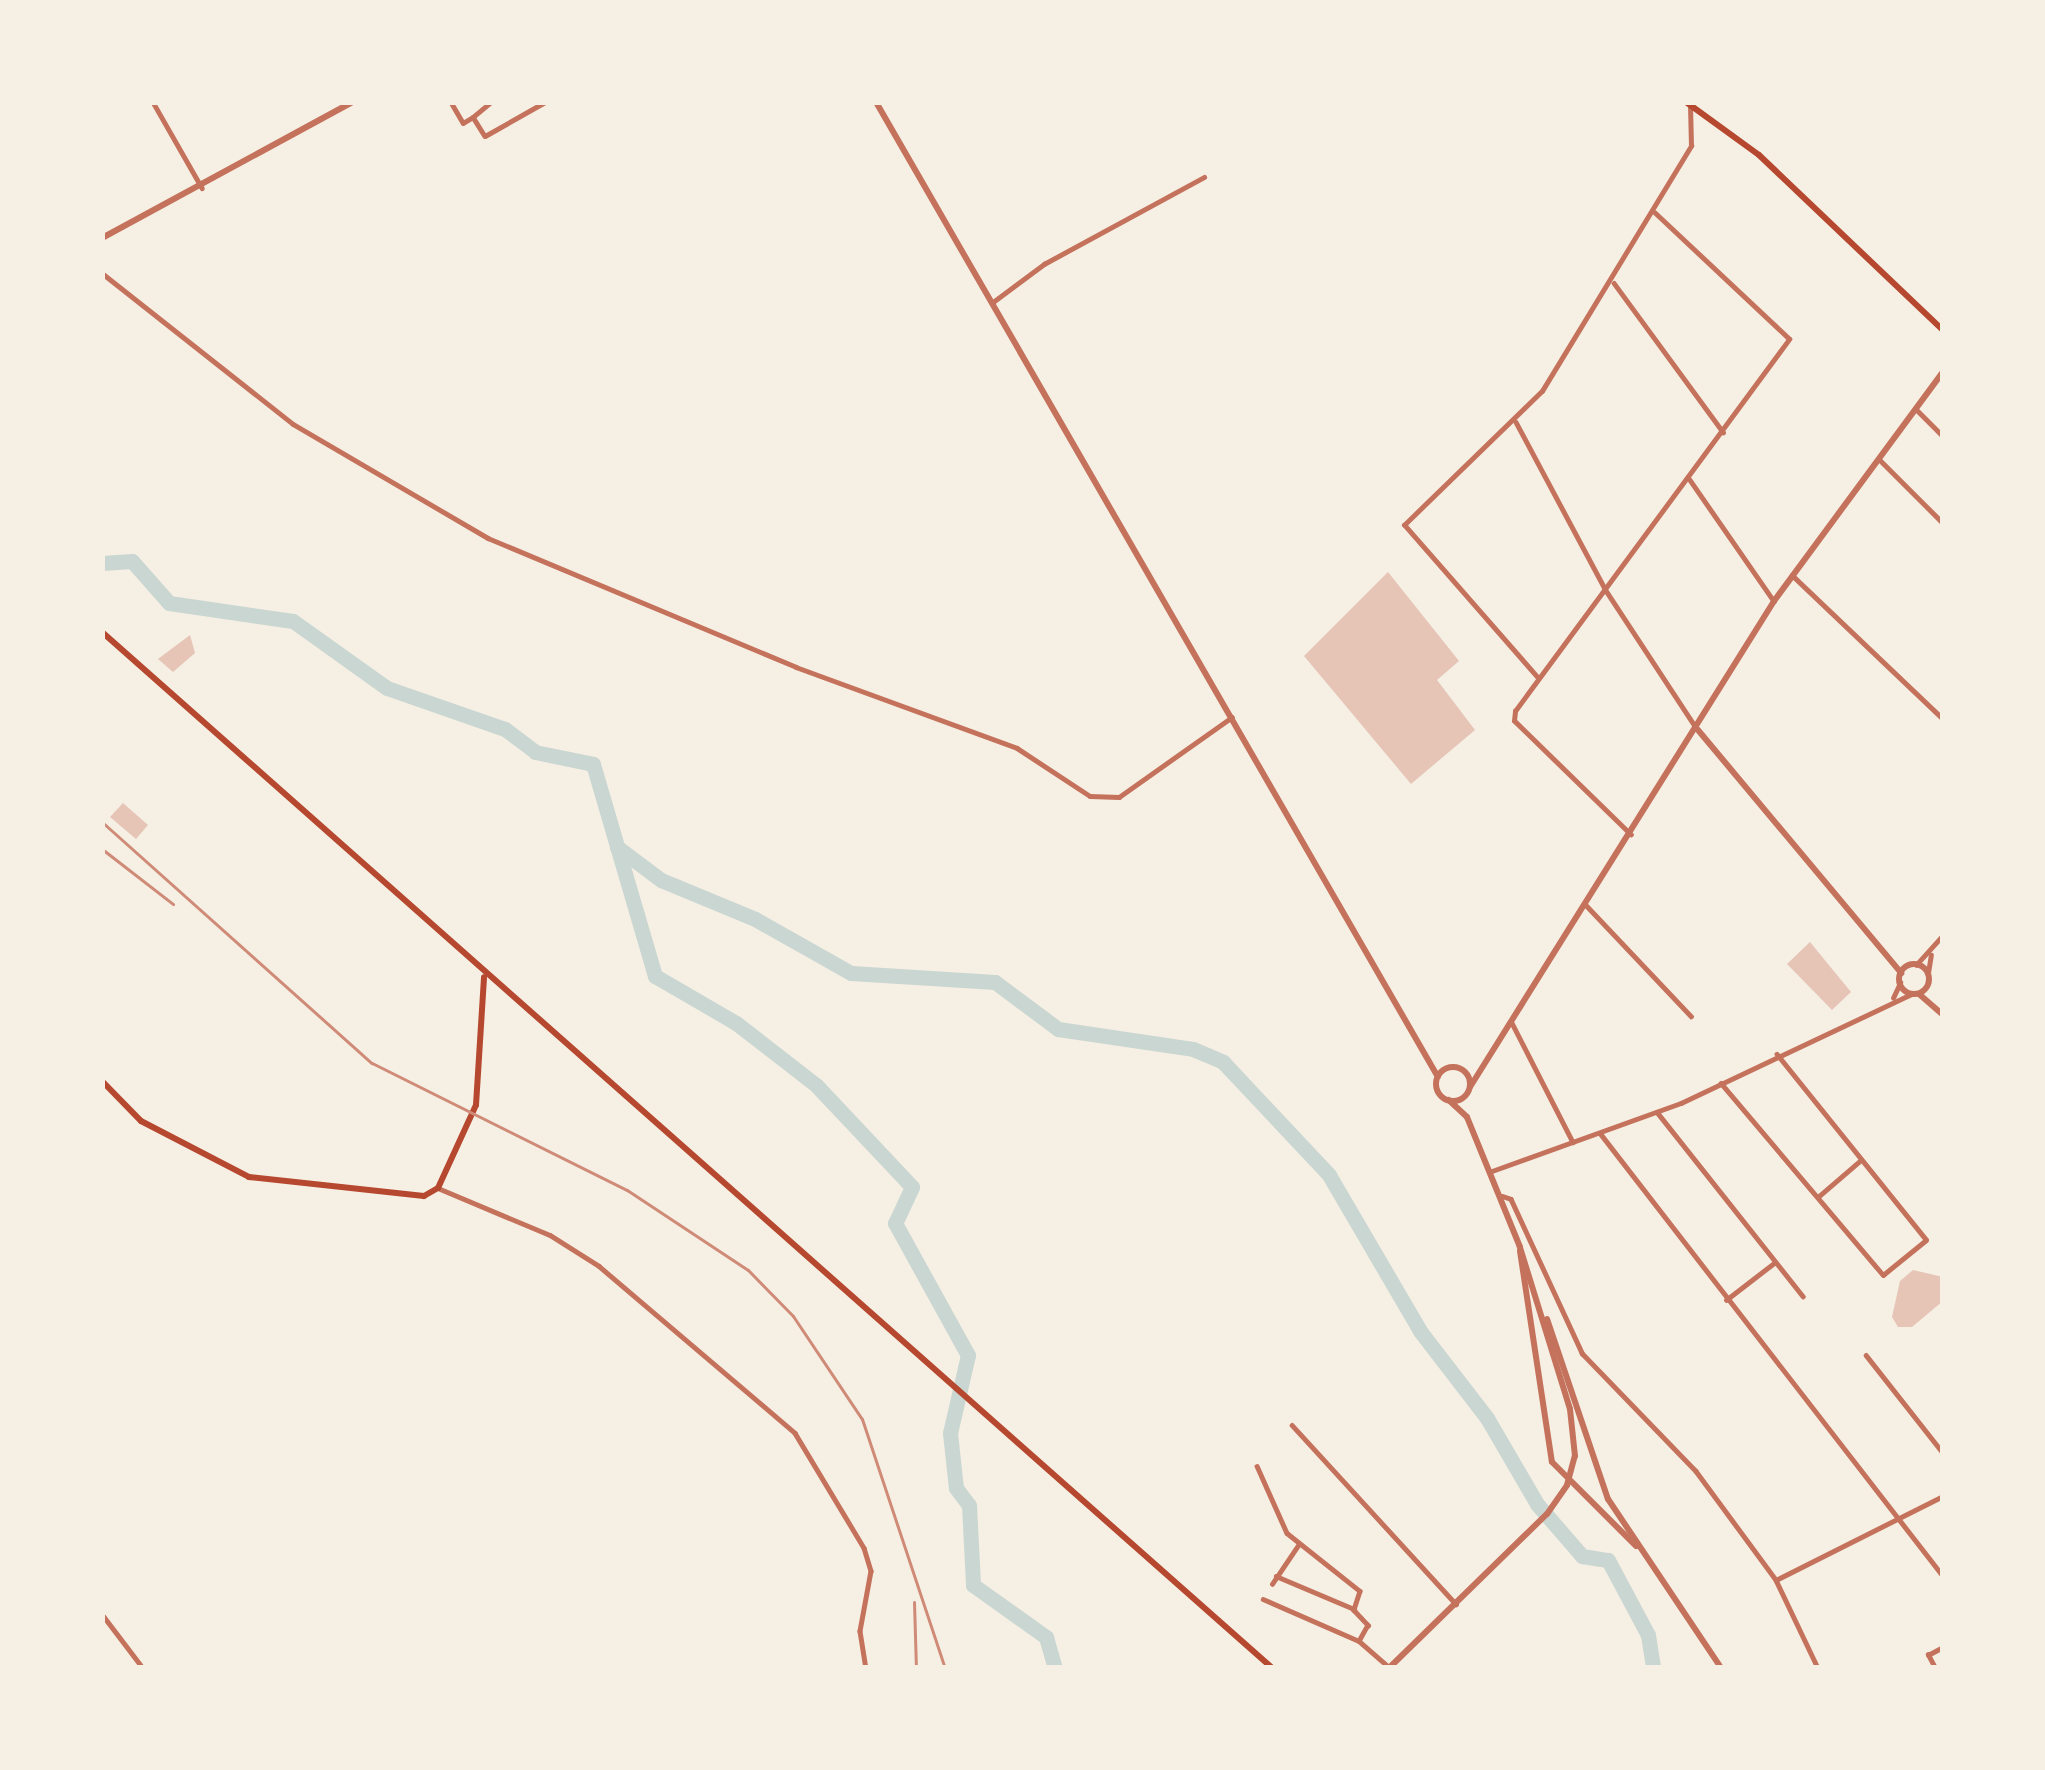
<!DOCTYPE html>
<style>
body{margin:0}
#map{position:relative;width:2045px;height:1770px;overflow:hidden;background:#f6efe4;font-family:"IBM Plex Sans",sans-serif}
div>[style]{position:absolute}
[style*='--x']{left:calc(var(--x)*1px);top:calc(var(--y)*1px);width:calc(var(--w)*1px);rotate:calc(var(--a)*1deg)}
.river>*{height:15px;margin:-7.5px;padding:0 7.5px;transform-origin:7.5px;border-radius:7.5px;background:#c9d6d2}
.building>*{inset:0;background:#e6c5b7}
.minor>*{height:4.5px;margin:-2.25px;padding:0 2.25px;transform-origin:2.25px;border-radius:2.25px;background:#c5725c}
.tertiary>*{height:6px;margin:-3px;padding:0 3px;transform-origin:3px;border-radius:3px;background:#c5725c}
.tertiary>.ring{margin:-3px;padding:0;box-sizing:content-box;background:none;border:6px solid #c5725c;border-radius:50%}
.secondary>*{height:6px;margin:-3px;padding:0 3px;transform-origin:3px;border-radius:3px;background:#b5482f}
.rail>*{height:3px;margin:-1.5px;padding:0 1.5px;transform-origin:1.5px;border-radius:1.5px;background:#cf8b77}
span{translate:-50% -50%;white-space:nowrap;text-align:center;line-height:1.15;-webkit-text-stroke:12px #f6efe4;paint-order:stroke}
.frame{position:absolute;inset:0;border:105px solid #f6efe4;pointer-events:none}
</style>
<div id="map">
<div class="river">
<div style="--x:102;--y:563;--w:30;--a:-4"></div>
<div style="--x:132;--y:561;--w:56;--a:48.6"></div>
<div style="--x:169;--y:603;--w:125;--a:8.3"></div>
<div style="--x:293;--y:621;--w:115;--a:35.5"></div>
<div style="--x:387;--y:688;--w:125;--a:19.2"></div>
<div style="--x:505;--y:729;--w:38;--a:37"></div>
<div style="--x:535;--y:752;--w:59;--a:11.7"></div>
<div style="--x:593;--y:764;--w:221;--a:73.7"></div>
<div style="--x:655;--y:976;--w:94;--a:30.1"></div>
<div style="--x:736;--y:1023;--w:101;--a:37.8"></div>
<div style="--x:816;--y:1085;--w:140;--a:46.7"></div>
<div style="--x:912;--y:1187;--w:40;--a:115"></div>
<div style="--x:895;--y:1223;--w:151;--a:61.1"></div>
<div style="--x:968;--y:1355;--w:80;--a:103"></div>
<div style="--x:950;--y:1433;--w:55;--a:83.8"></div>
<div style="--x:956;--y:1488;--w:21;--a:53"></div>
<div style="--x:969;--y:1505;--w:80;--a:87.1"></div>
<div style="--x:973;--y:1585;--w:90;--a:35.5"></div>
<div style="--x:1046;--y:1637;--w:32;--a:74"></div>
<div style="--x:617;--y:847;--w:55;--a:36.9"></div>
<div style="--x:661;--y:880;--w:102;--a:22.5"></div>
<div style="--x:755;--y:919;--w:110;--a:29.4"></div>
<div style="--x:851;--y:973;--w:144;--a:3.6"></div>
<div style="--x:995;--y:982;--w:79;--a:36.7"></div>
<div style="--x:1058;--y:1029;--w:136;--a:8.4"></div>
<div style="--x:1193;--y:1049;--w:33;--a:23"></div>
<div style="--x:1223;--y:1062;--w:155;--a:46.8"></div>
<div style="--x:1329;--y:1175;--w:181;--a:59.7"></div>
<div style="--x:1420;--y:1331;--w:110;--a:52.4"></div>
<div style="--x:1487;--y:1418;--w:99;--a:59.8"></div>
<div style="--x:1537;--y:1504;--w:69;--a:49.1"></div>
<div style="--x:1582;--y:1556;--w:26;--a:9"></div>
<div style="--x:1608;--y:1560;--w:85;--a:61.9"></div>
<div style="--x:1648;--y:1635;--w:33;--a:81"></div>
</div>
<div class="building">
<div style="clip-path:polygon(1388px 572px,1459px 661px,1437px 680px,1475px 730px,1411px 784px,1304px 656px)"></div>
<div style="clip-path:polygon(190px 635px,195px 653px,173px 672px,158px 659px)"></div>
<div style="clip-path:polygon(123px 803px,148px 825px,136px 839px,110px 817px)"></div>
<div style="clip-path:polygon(1810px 942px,1851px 992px,1832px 1010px,1787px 964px)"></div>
<div style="clip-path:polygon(1913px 1270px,1943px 1277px,1943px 1301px,1912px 1327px,1898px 1327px,1892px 1317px,1900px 1281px)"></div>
</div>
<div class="minor">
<div style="--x:153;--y:102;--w:99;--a:60.3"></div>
<div style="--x:451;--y:102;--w:24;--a:60"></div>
<div style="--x:463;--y:123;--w:12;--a:-31"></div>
<div style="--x:473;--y:117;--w:22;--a:58"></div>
<div style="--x:485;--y:136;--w:69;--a:-29.5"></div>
<div style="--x:473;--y:117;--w:23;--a:-40"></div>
<div style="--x:102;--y:273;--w:243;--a:38.3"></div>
<div style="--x:293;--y:424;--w:226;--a:30.3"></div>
<div style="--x:488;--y:538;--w:334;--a:22.7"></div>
<div style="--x:796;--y:667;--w:235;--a:20.1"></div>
<div style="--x:1017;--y:748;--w:87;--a:33.3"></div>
<div style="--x:1090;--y:796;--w:29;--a:2"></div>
<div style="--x:1119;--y:797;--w:138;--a:-35.3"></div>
<div style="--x:1614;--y:283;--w:185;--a:53.8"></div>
<div style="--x:993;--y:302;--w:64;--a:-36.7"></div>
<div style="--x:1044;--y:264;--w:182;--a:-28.5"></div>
<div style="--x:1916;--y:409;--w:38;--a:45"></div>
<div style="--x:1516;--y:422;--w:189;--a:61.9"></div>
<div style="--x:1605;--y:589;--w:164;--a:56.7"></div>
<div style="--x:1879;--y:459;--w:91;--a:45"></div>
<div style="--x:1688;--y:477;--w:151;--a:55.3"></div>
<div style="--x:1792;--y:575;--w:209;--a:43.6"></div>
<div style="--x:1538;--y:678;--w:203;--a:-131.2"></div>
<div style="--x:1404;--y:525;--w:192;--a:-44.2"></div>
<div style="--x:1542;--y:391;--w:287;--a:-58.7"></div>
<div style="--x:1691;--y:146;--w:40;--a:-91.4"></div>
<div style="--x:1631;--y:835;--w:163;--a:-135.7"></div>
<div style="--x:1514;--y:721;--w:10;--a:-84"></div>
<div style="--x:1515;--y:711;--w:462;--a:-53.6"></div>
<div style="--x:1789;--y:339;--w:184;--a:-136.8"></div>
<div style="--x:1586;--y:905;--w:153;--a:46.6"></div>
<div style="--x:1916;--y:965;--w:40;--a:-48"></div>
<div style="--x:1928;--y:973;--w:18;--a:-81"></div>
<div style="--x:1893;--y:998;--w:17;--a:-65"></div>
<div style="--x:1511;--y:1021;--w:136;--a:62.9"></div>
<div style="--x:1721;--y:1083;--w:251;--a:49.8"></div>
<div style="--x:1883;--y:1275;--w:55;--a:-39.1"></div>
<div style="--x:1926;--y:1240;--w:238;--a:-128.8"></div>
<div style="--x:1657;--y:1112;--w:235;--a:51.6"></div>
<div style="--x:1600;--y:1133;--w:560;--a:52.25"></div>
<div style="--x:1492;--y:1171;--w:201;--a:-19.8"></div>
<div style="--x:1681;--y:1103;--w:255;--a:-25.3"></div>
<div style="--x:438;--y:1188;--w:121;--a:22.8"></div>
<div style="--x:550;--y:1235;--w:58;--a:32.3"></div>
<div style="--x:599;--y:1266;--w:257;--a:40.4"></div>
<div style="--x:795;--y:1433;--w:134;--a:59"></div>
<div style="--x:864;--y:1548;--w:24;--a:73"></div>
<div style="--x:871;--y:1571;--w:61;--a:100.4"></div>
<div style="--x:860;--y:1631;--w:37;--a:81"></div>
<div style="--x:1502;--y:1196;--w:9;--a:18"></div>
<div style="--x:1511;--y:1199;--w:170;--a:65.2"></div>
<div style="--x:1582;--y:1353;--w:164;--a:46"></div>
<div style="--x:1696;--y:1471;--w:135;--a:53.7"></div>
<div style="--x:1776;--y:1580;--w:98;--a:64.5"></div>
<div style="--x:1818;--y:1197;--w:57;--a:-40.7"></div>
<div style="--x:1726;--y:1300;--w:61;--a:-37.6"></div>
<div style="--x:1866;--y:1355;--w:125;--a:51.8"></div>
<div style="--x:1292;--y:1425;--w:243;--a:47.5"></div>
<div style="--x:1257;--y:1466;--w:73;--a:65.9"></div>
<div style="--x:1287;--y:1533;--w:93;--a:38.5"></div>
<div style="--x:1360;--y:1591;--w:20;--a:108"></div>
<div style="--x:1354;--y:1610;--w:21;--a:47"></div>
<div style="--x:1368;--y:1625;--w:18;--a:119"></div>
<div style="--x:1276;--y:1576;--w:85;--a:22.9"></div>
<div style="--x:1776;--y:1580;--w:187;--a:-26.7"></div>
<div style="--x:1272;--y:1584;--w:48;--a:-56"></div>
<div style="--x:1263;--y:1599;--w:105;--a:23.6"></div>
<div style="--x:1359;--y:1641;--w:41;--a:41.1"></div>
<div style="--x:102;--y:1614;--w:68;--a:52.8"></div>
<div style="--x:1935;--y:1668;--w:15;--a:-118"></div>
<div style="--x:1928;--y:1655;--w:17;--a:-28"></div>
</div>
<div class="tertiary">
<div style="--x:876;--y:102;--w:1125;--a:60.04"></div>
<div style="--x:102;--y:238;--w:285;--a:-28.5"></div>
<div style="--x:1698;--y:730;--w:317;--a:50.1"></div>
<div class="ring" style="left:1899px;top:964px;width:24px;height:24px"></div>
<div style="--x:1919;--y:994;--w:32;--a:41"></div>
<div class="ring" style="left:1436px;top:1067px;width:28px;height:28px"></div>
<div style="--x:1470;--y:1087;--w:573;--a:-57.97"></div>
<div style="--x:1774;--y:601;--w:285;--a:-53.6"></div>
<div style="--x:1520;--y:1251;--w:213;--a:81.4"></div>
<div style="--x:1552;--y:1462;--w:119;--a:45"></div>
<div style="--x:1547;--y:1319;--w:190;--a:71.3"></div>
<div style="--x:1608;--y:1499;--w:203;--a:56.2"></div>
<div style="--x:1389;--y:1668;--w:221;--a:-44.3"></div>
<div style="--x:1547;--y:1514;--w:35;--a:-55"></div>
<div style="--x:1567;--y:1485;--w:30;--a:-75"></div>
<div style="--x:1575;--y:1456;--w:47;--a:-96.1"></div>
<div style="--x:1570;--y:1409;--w:170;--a:-107.2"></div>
<div style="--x:1520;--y:1247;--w:140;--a:-112.2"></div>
<div style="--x:1467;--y:1117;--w:25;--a:-137"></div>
</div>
<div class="secondary">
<div style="--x:1686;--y:102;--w:90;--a:36"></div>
<div style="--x:1759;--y:155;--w:254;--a:43.6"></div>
<div style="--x:102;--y:632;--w:1563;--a:41.52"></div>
<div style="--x:102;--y:1081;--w:56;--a:45.7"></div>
<div style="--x:141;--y:1121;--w:122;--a:27.4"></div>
<div style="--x:249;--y:1177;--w:176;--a:6.2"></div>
<div style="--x:424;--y:1196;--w:16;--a:-30"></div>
<div style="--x:438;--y:1188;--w:91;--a:-65.4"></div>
<div style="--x:476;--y:1105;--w:128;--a:-86.4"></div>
</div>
<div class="rail">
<div style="--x:102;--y:822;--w:362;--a:41.8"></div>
<div style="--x:372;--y:1063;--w:285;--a:26.5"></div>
<div style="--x:627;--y:1190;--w:145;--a:33.5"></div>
<div style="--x:748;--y:1270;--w:64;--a:45.6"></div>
<div style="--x:793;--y:1316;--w:124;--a:56.2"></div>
<div style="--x:862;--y:1419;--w:262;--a:71.6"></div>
<div style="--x:102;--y:849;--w:90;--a:37.8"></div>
<div style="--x:914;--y:1602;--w:66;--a:88.3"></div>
</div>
<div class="frame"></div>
</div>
